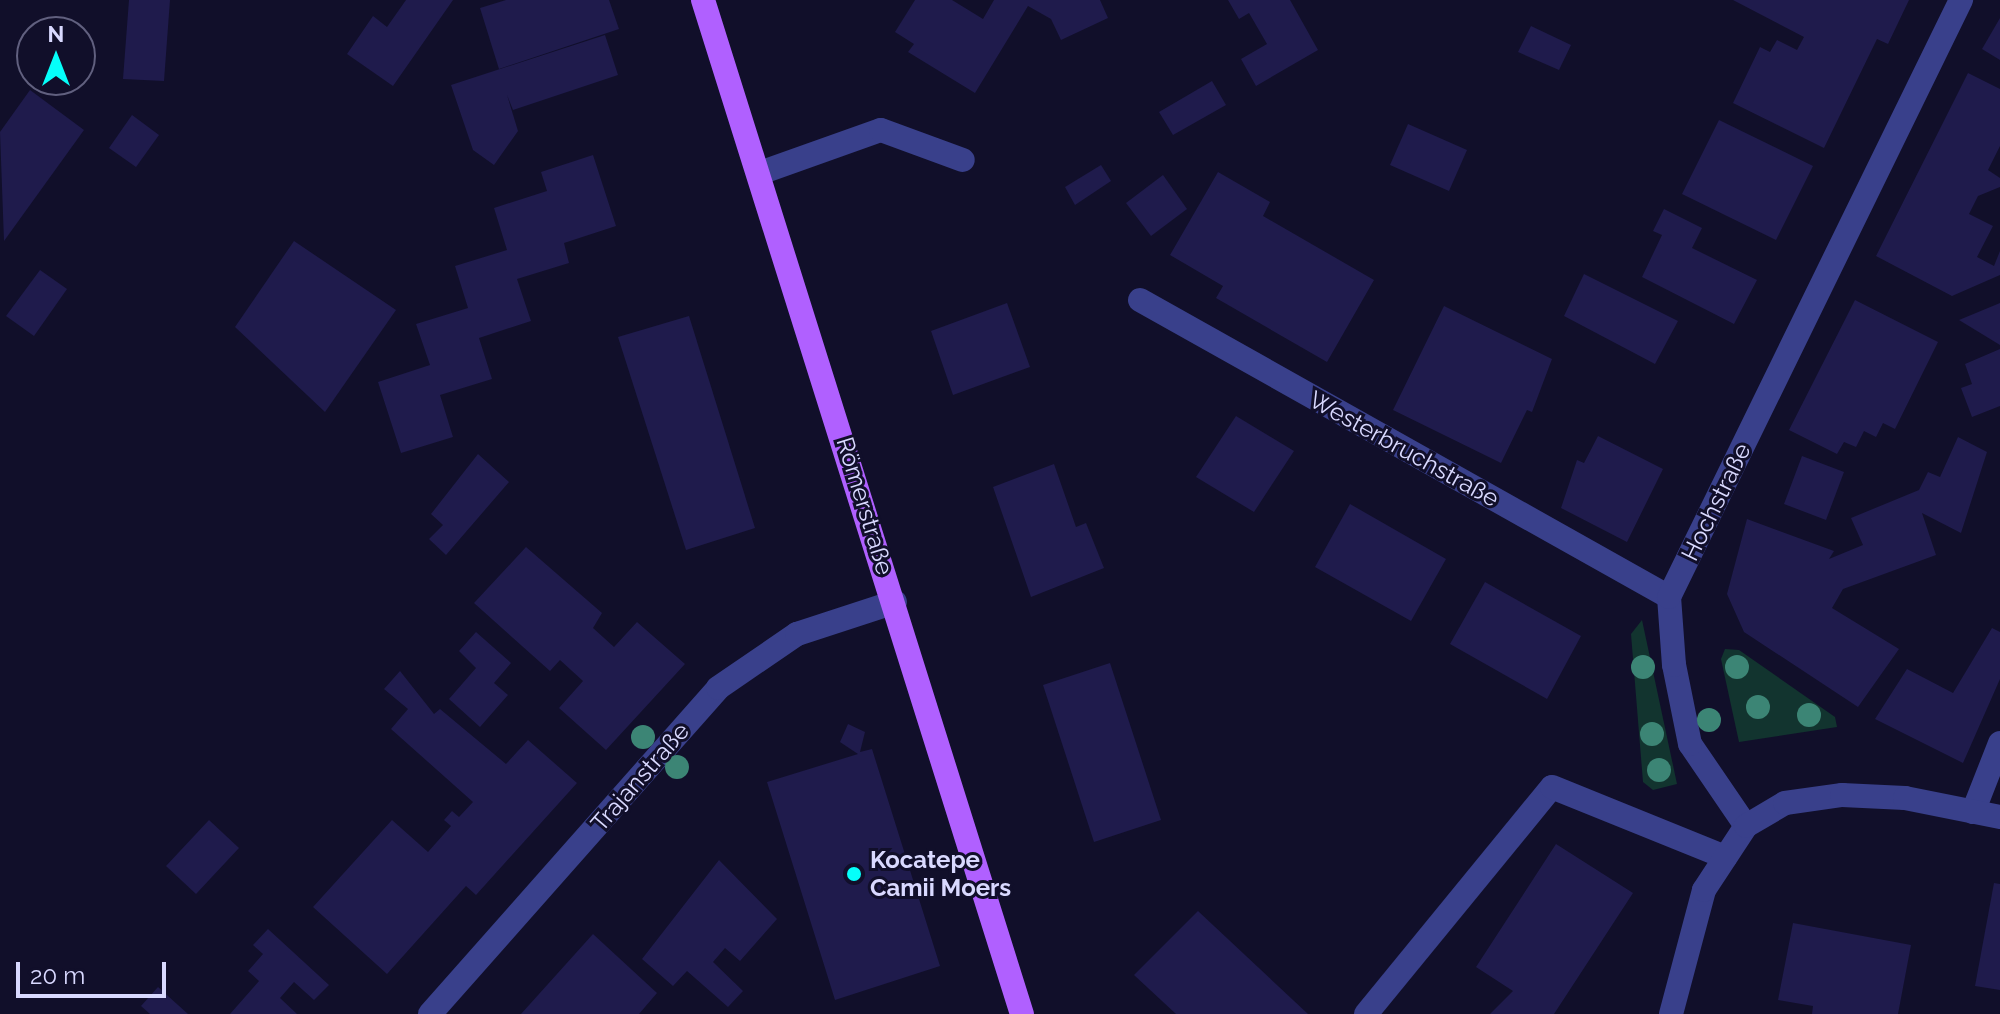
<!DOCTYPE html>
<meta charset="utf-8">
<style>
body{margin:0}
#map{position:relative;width:2000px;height:1014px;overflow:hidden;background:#110f2a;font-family:Raleway,sans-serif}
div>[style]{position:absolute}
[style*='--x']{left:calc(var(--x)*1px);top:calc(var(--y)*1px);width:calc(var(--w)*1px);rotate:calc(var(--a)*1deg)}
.green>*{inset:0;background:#12342f}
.building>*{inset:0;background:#1f1b4c}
.lane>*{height:24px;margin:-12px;padding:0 12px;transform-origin:12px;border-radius:12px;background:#39408b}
.street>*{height:24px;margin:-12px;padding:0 12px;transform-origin:12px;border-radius:12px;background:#39408b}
.primary>*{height:24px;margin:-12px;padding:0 12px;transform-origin:12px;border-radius:12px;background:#b060ff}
.trees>*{width:24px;height:24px;margin:-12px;border-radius:50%;background:#3c8575}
.dots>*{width:22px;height:22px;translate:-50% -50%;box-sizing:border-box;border:4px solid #110f2a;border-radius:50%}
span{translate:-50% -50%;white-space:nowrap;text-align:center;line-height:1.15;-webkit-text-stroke:6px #110f2a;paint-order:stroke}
.street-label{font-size:24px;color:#d9d9ff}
.poi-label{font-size:24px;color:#d9d9ff;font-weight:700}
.left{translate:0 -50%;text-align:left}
.north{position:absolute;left:16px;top:16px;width:80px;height:80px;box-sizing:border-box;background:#110f2a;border:2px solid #61607f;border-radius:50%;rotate:0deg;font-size:22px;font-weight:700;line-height:32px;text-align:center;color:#d9d9ff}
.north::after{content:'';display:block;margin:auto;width:28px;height:36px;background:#05fffa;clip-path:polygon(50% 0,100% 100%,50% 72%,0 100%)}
.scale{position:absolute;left:16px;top:962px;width:150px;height:36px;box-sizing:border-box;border:4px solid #d9d9ff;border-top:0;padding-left:10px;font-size:24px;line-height:28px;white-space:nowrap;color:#d9d9ff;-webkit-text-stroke:6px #110f2a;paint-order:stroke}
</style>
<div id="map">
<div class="green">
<div style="clip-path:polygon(1642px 620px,1677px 784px,1653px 790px,1643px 782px,1631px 634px)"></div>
<div style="clip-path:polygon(1725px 649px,1739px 650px,1835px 717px,1837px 727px,1739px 742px,1721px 659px)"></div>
</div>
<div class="building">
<div style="clip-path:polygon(129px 0,170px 0,164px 81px,123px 79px)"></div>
<div style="clip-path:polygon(406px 0,453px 0,393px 86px,347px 54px,373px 16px,387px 27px)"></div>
<div style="clip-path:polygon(506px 0,609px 0,619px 29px,499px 69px,480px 8px)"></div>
<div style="clip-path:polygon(915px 0,952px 0,983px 19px,994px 0,1100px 0,1108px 18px,1061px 40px,1051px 19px,1028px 6px,975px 93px,908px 52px,914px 44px,895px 32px)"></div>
<div style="clip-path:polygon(1228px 0,1290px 0,1318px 50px,1256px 86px,1241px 59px,1267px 44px,1249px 13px,1239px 19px)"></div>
<div style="clip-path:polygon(1733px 0,1909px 0,1888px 44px,1877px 39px,1824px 148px,1733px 103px,1760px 47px,1770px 52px,1777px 40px,1797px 50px,1804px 37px)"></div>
<div style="clip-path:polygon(2000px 18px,2000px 60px,1982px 49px)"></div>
<div style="clip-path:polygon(1531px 26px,1571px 45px,1559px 70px,1518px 52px)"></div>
<div style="clip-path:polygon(605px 35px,618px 75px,513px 110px,507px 95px,518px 131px,494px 165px,473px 150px,451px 85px)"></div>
<div style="clip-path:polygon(1968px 73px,2000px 89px,2000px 146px,1988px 170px,2000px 178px,2000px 187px,1978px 196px,1969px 214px,1993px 226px,1977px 257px,1994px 266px,2000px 251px,2000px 275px,1952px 296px,1876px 256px)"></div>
<div style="clip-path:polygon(1212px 81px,1226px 105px,1173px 135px,1159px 112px)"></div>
<div style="clip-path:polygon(30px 90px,84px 130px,4px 241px,0 132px)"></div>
<div style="clip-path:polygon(132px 115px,159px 135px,136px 167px,109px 148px)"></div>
<div style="clip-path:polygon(1719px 120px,1813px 166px,1776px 240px,1682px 194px)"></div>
<div style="clip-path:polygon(1408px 124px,1467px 150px,1449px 191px,1390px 165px)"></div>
<div style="clip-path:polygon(593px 155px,616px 226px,564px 243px,569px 263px,517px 279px,531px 321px,479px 338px,492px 379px,440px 395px,453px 437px,401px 453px,378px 382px,430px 365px,416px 324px,468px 308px,455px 266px,507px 250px,494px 208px,547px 191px,541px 172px)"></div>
<div style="clip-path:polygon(1101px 165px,1111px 181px,1075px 205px,1065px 187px)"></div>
<div style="clip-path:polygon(1218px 172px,1270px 202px,1263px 216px,1374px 280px,1327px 362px,1216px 298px,1223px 286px,1170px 255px)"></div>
<div style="clip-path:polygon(1163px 175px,1187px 209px,1151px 236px,1126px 203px)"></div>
<div style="clip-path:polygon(1664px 209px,1702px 228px,1692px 248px,1757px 280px,1734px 324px,1642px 277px,1662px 235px,1653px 231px)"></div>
<div style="clip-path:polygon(294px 241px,396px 310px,325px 412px,235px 327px)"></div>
<div style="clip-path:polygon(40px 270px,67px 289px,34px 336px,6px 316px)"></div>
<div style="clip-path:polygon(1584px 274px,1678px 321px,1655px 364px,1564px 316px)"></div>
<div style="clip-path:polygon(1855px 300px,1938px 342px,1895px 429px,1883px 423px,1876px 437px,1864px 431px,1856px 447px,1844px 442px,1837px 454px,1789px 430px)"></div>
<div style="clip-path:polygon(1007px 303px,1030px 367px,953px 395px,931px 331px)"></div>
<div style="clip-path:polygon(2000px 303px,2000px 345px,1959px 320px)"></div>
<div style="clip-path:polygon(1444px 306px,1552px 359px,1532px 412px,1527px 410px,1501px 463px,1393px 410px)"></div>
<div style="clip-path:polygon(689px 316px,755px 528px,686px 550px,618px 337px)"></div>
<div style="clip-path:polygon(2000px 349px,2000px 406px,1972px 417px,1961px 388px,1972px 384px,1965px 364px)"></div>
<div style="clip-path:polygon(1236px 416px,1294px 451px,1254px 512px,1196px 477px)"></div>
<div style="clip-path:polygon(1598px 436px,1663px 469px,1627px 542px,1561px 508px,1577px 460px,1584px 463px)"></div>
<div style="clip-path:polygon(1958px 437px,1987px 452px,1961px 533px,1922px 513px,1936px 555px,1843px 589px,1832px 608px,1899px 649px,1858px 707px,1744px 632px,1727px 594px,1747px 519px,1834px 551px,1829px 559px,1863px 545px,1851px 518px,1919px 490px,1928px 472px,1940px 477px)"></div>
<div style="clip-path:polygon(478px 454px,509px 482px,446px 555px,429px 539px,443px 525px,431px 514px)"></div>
<div style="clip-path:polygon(1802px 456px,1844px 472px,1826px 520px,1784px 504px)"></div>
<div style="clip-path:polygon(1054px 464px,1076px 527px,1086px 523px,1104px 568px,1031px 597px,993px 487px)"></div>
<div style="clip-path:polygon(1350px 504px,1446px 559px,1411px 621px,1315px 567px)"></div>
<div style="clip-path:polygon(526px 547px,602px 613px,593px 628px,614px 647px,637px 622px,685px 664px,606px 750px,559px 708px,583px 681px,560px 660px,550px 671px,474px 603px)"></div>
<div style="clip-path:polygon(1485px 582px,1581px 636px,1547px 699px,1450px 644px)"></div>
<div style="clip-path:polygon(1992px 628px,2000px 632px,2000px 679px,1963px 763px,1875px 719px,1907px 669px,1953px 693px)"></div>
<div style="clip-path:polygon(476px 632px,511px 663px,494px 683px,508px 695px,480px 727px,449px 699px,476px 668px,459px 651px)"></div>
<div style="clip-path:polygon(1110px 663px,1161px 820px,1094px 842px,1043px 685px)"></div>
<div style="clip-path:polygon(400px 671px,434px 714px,440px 709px,506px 764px,528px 740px,577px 783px,476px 895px,466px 886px,387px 974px,313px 907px,392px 820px,428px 852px,451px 826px,444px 820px,452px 811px,459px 817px,473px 802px,391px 729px,408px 709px,384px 689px)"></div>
<div style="clip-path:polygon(848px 724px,865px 732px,860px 752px,872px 749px,940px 966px,835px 1000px,767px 782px,858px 754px,840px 742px)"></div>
<div style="clip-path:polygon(209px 820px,239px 848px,196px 894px,166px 866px)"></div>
<div style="clip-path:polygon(1556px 844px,1633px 893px,1554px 1014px,1490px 1014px,1513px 991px,1476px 967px)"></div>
<div style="clip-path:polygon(719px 860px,777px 919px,740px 961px,725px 948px,713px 962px,743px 991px,728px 1007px,687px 971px,673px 986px,642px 959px)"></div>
<div style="clip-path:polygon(1994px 883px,2000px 884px,2000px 990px,1975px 986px)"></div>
<div style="clip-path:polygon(1198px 911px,1308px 1014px,1176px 1014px,1134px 975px)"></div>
<div style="clip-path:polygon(1793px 923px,1911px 945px,1898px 1014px,1812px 1014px,1813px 1006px,1778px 1000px)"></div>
<div style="clip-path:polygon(268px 929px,329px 985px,314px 1000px,294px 982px,280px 998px,297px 1014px,230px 1014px,259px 981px,248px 971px,263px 954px,253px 945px)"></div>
<div style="clip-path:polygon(593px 934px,657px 993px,639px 1014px,521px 1014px)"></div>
<div style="clip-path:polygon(158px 987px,188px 1014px,150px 1014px,141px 1006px)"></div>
</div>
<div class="lane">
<div style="--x:760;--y:173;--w:128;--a:-19.6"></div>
<div style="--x:881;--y:130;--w:87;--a:20.1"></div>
<div style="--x:1973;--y:812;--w:74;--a:-68.6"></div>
<div style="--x:1366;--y:1014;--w:293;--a:-50.7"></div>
<div style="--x:1552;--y:787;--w:187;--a:22"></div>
</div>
<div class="street">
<div style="--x:1140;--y:300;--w:607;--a:29.31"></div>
<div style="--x:1746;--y:826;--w:99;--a:-124.3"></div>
<div style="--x:1690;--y:744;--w:81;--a:-101.4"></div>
<div style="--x:1674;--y:665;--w:68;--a:-94.2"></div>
<div style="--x:1669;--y:597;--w:665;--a:-63.94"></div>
<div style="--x:430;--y:1014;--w:435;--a:-48.5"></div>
<div style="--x:718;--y:688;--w:96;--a:-34.4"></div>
<div style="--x:797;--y:634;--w:103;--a:-18.1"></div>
<div style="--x:1671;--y:1014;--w:128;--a:-75.1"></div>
<div style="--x:1704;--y:890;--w:77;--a:-56.7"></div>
<div style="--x:1746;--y:826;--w:45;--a:-30.5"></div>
<div style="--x:1785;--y:803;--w:58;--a:-8"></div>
<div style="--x:1842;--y:795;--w:63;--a:2.7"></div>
<div style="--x:1905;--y:798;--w:97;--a:11.3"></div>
</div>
<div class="primary">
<div style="--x:703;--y:0;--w:1063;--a:72.54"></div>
</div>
<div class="trees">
<div style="left:1643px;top:667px"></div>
<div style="left:1737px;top:667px"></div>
<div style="left:1758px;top:707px"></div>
<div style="left:1809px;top:715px"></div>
<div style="left:1709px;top:720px"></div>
<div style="left:1652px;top:734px"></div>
<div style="left:643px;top:737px"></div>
<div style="left:677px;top:767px"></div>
<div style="left:1659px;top:770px"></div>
</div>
<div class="dots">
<div style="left:854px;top:874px;background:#05fffa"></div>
</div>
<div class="street-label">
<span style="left:1404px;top:449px;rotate:29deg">Westerbruchstraße</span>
<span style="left:1716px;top:502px;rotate:-64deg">Hochstraße</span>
<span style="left:865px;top:506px;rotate:73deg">Römerstraße</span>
<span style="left:640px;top:777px;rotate:-49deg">Trajanstraße</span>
</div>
<div class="poi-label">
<span class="left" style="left:870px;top:874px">Kocatepe<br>Camii Moers</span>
</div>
<div class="north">N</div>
<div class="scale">20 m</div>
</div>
